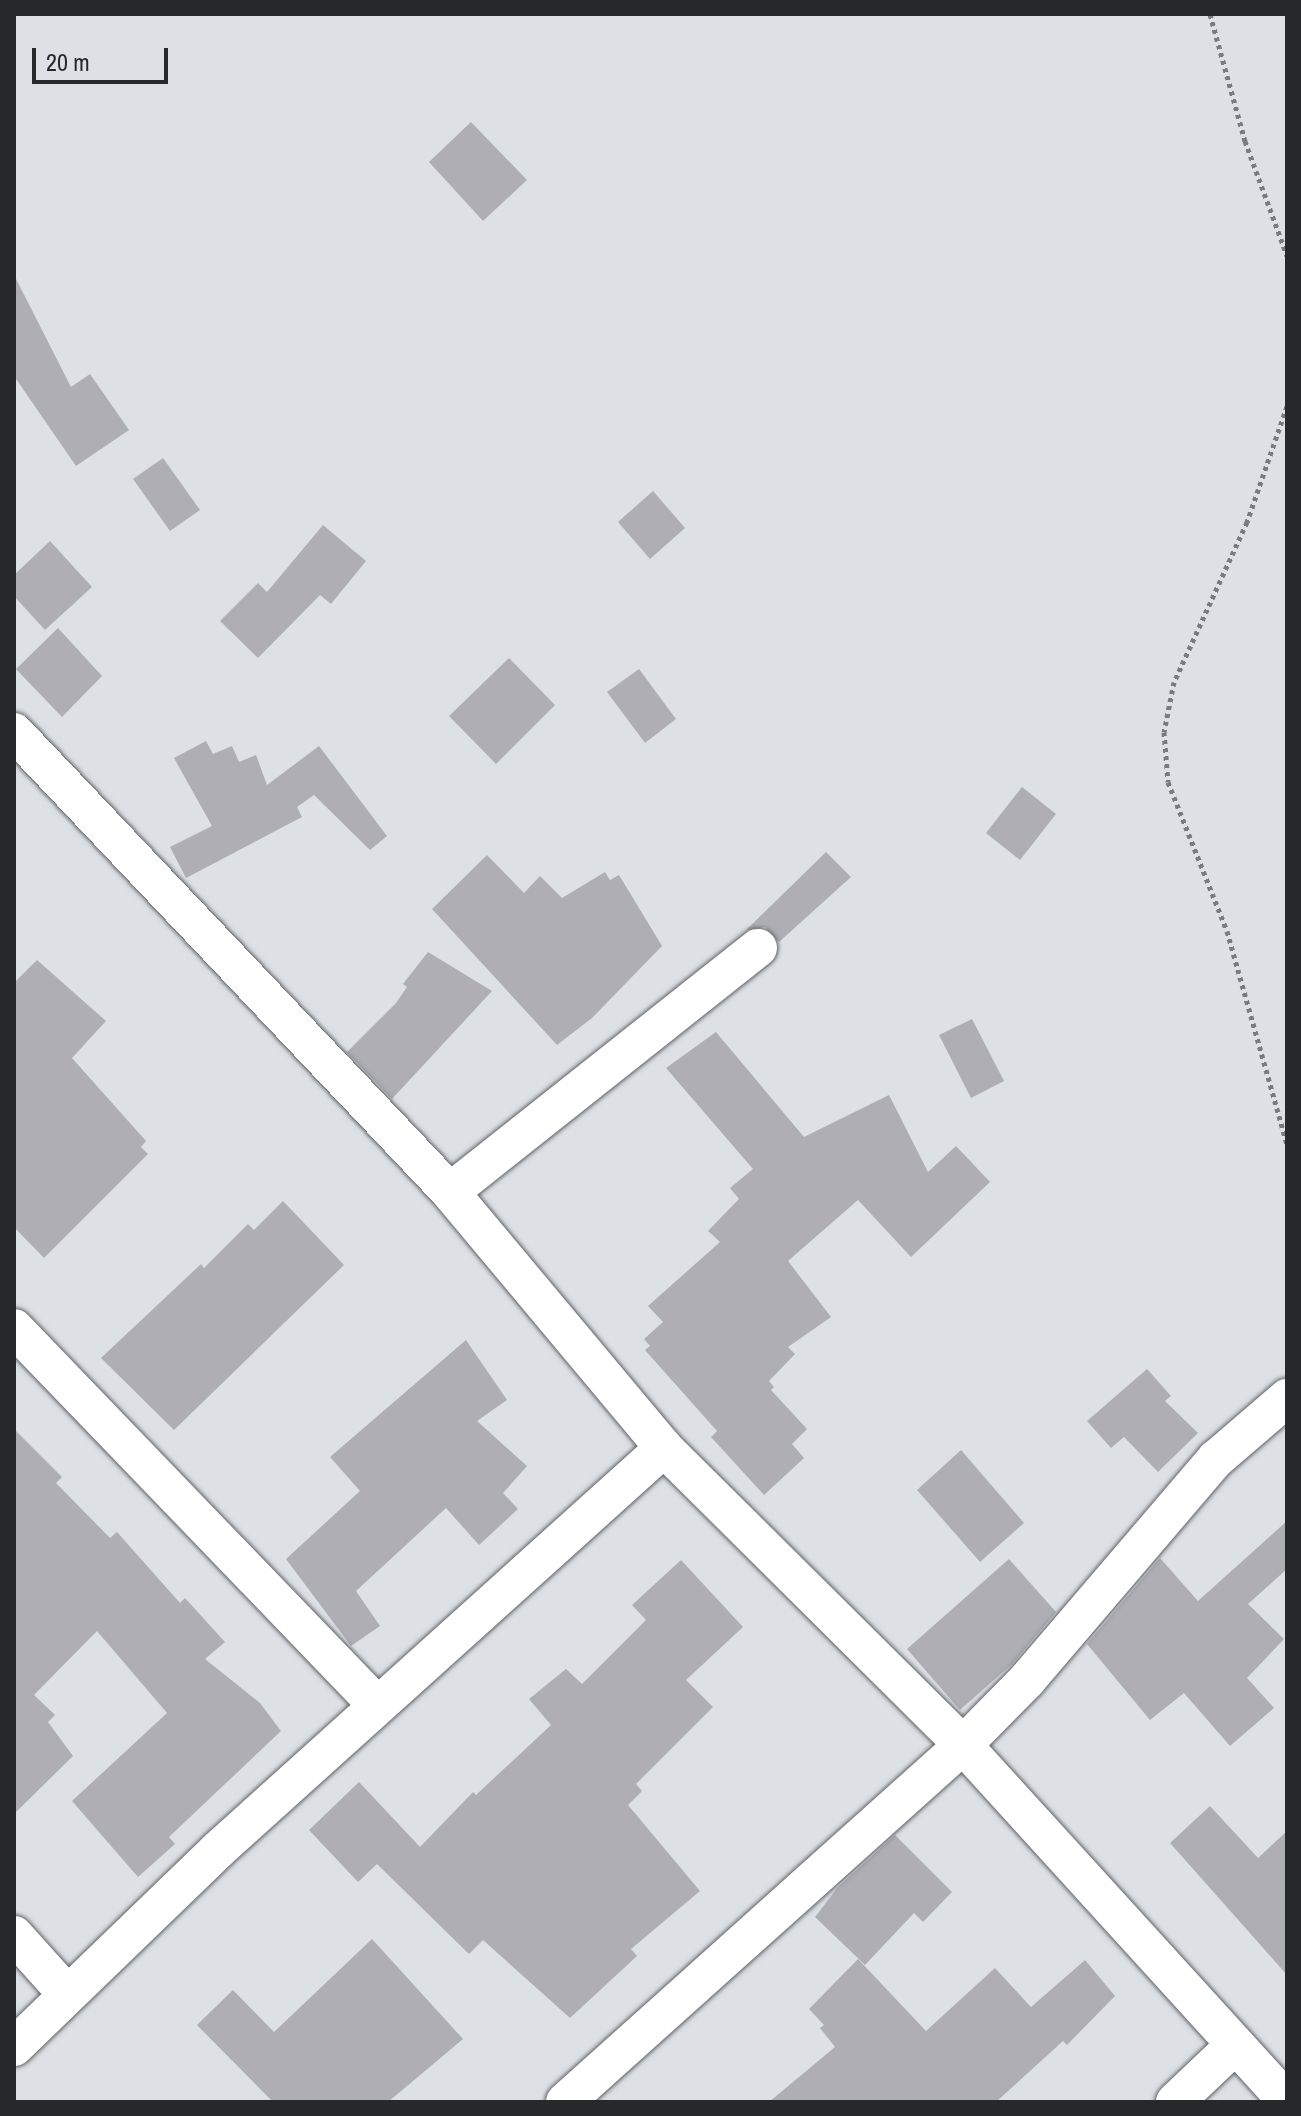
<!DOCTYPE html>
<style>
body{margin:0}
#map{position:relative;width:1301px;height:2116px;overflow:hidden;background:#dde1e6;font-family:"Archivo Narrow",sans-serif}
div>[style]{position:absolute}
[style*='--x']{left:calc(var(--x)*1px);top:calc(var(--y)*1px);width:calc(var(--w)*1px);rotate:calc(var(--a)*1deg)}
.building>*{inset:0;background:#aeaeb4}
.path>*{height:5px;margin-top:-2.5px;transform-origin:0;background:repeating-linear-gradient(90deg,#797c7f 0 4px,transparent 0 8px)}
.roads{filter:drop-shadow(0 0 2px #5e6266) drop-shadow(0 0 2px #5e6266)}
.street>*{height:38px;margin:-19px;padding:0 19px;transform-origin:19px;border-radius:19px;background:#fff}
span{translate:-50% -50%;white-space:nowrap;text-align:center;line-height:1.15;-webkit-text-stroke:6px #dde1e6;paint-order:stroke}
.frame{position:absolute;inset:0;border:16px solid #27282a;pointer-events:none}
.scale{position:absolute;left:32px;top:48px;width:136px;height:36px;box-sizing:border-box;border:4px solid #27282a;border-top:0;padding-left:10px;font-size:24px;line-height:28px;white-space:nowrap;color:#27282a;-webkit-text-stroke:6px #dde1e6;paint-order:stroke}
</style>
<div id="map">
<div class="building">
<div style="clip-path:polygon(471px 122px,527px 180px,483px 221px,429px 162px)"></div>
<div style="clip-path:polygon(14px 275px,71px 387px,90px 374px,129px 430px,76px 466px,14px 376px)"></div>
<div style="clip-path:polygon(163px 458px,200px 510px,170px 531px,133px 479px)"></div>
<div style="clip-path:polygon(653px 491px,685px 528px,650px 559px,618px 522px)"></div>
<div style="clip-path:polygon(323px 525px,366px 561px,331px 604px,320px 595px,258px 658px,220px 621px,258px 583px,267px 592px)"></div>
<div style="clip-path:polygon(50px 541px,92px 587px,45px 630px,14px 596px,14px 575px)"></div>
<div style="clip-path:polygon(58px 628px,102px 676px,62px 717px,16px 669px)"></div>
<div style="clip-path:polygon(509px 658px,555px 705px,496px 764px,449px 716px)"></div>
<div style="clip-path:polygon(639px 669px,676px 719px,645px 743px,607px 692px)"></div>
<div style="clip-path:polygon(206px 741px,213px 754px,232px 746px,239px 762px,256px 755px,267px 785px,319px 746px,387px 836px,370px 850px,314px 795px,297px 807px,302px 817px,186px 878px,170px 847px,212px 826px,174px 758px)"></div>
<div style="clip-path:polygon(1022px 787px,1056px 814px,1020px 860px,986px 833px)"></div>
<div style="clip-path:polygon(826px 852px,851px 877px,779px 942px,765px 927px,746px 930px)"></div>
<div style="clip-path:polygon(487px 855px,524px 893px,540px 876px,562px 898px,605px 872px,610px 880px,619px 875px,662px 946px,592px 1018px,557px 1045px,432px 909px)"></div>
<div style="clip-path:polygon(428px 952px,492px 991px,392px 1099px,347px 1052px,396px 1003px,407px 987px,403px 984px)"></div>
<div style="clip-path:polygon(37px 960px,106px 1021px,72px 1058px,146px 1141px,141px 1147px,148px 1154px,44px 1258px,14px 1227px,14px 983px)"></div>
<div style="clip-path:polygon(972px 1019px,1004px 1081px,971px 1098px,939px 1035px)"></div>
<div style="clip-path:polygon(716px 1032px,804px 1137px,889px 1095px,928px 1172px,956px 1146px,990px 1182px,911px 1257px,858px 1200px,788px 1261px,831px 1317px,788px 1347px,795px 1354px,769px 1381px,774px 1387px,771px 1390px,807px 1429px,792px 1444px,804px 1458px,764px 1495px,711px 1437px,717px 1431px,645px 1350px,650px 1346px,644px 1339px,663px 1322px,648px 1306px,720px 1242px,708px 1231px,739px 1199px,730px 1188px,753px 1169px,666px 1068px)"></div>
<div style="clip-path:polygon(283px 1201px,344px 1265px,174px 1430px,101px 1358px,201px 1264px,204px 1268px,248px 1224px,254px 1230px)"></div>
<div style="clip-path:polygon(466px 1340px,507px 1400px,477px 1421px,527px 1466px,503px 1493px,518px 1509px,479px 1545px,446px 1508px,356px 1591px,380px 1626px,351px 1646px,286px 1559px,360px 1491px,330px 1457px)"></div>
<div style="clip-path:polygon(1147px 1369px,1171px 1396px,1165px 1401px,1198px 1433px,1158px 1472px,1124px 1437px,1111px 1448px,1087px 1421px)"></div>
<div style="clip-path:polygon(14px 1429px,62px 1477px,56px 1483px,110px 1538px,117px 1532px,180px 1603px,185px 1598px,225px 1642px,205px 1659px,260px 1703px,281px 1731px,169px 1837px,175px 1844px,138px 1877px,72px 1801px,167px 1713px,97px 1631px,34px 1695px,55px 1715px,48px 1722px,73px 1756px,14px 1814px)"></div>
<div style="clip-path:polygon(961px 1450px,1024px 1523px,980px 1562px,917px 1490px)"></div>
<div style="clip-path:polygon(1287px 1521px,1287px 1569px,1248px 1604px,1284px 1639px,1247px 1678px,1274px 1708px,1230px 1746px,1184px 1693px,1150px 1720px,1087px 1644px,1160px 1558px,1198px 1601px)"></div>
<div style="clip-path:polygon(1009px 1559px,1056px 1612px,1012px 1664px,960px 1710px,907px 1649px)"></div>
<div style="clip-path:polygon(681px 1560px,743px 1627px,686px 1680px,713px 1707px,636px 1784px,642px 1791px,628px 1805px,700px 1891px,631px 1949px,637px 1956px,570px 2018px,483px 1940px,469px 1954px,377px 1864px,358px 1882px,309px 1830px,359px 1782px,420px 1847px,473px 1792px,476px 1795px,551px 1725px,529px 1699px,566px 1669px,582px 1684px,646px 1620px,632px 1605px)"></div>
<div style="clip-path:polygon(1210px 1806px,1258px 1858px,1287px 1831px,1287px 1975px,1170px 1843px)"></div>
<div style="clip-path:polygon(895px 1835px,952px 1892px,923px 1922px,914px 1913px,865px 1965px,815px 1917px,838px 1887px)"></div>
<div style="clip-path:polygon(372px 1939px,463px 2039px,388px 2102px,273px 2102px,197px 2025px,233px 1990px,274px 2032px)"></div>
<div style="clip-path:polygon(858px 1959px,926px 2031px,995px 1968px,1031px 2007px,1085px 1960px,1115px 1996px,1067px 2045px,1063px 2041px,996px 2102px,769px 2102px,835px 2047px,820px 2028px,824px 2025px,809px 2009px)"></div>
</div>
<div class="path">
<div style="--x:1210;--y:14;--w:132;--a:74.6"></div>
<div style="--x:1245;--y:141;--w:122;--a:69.9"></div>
<div style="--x:1287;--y:406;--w:123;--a:109"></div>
<div style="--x:1247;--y:522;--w:176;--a:114.5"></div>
<div style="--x:1174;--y:682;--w:51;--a:101.3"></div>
<div style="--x:1164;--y:732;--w:50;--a:85.4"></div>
<div style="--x:1168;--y:782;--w:160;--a:68.4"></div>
<div style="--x:1227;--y:931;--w:221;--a:74.3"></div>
</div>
<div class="roads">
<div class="street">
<div style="--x:14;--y:732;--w:634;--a:46.53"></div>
<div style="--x:450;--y:1192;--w:334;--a:50.1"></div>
<div style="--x:664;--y:1448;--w:599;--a:137.98"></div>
<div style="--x:219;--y:1849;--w:285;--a:136"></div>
<div style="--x:450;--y:1192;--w:393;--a:-38.4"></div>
<div style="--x:14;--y:1328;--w:523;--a:46.08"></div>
<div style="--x:664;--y:1448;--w:421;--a:44.8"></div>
<div style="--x:963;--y:1745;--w:481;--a:47.7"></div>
<div style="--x:14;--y:1935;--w:79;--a:48.1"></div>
<div style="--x:565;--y:2102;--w:535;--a:-41.89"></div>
<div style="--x:963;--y:1745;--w:91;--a:-45.4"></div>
<div style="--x:1027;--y:1680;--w:291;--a:-49.5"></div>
<div style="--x:1216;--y:1459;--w:94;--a:-40.7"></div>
<div style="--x:1175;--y:2102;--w:83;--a:-43.5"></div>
</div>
</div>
<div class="frame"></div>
<div class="scale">20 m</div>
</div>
